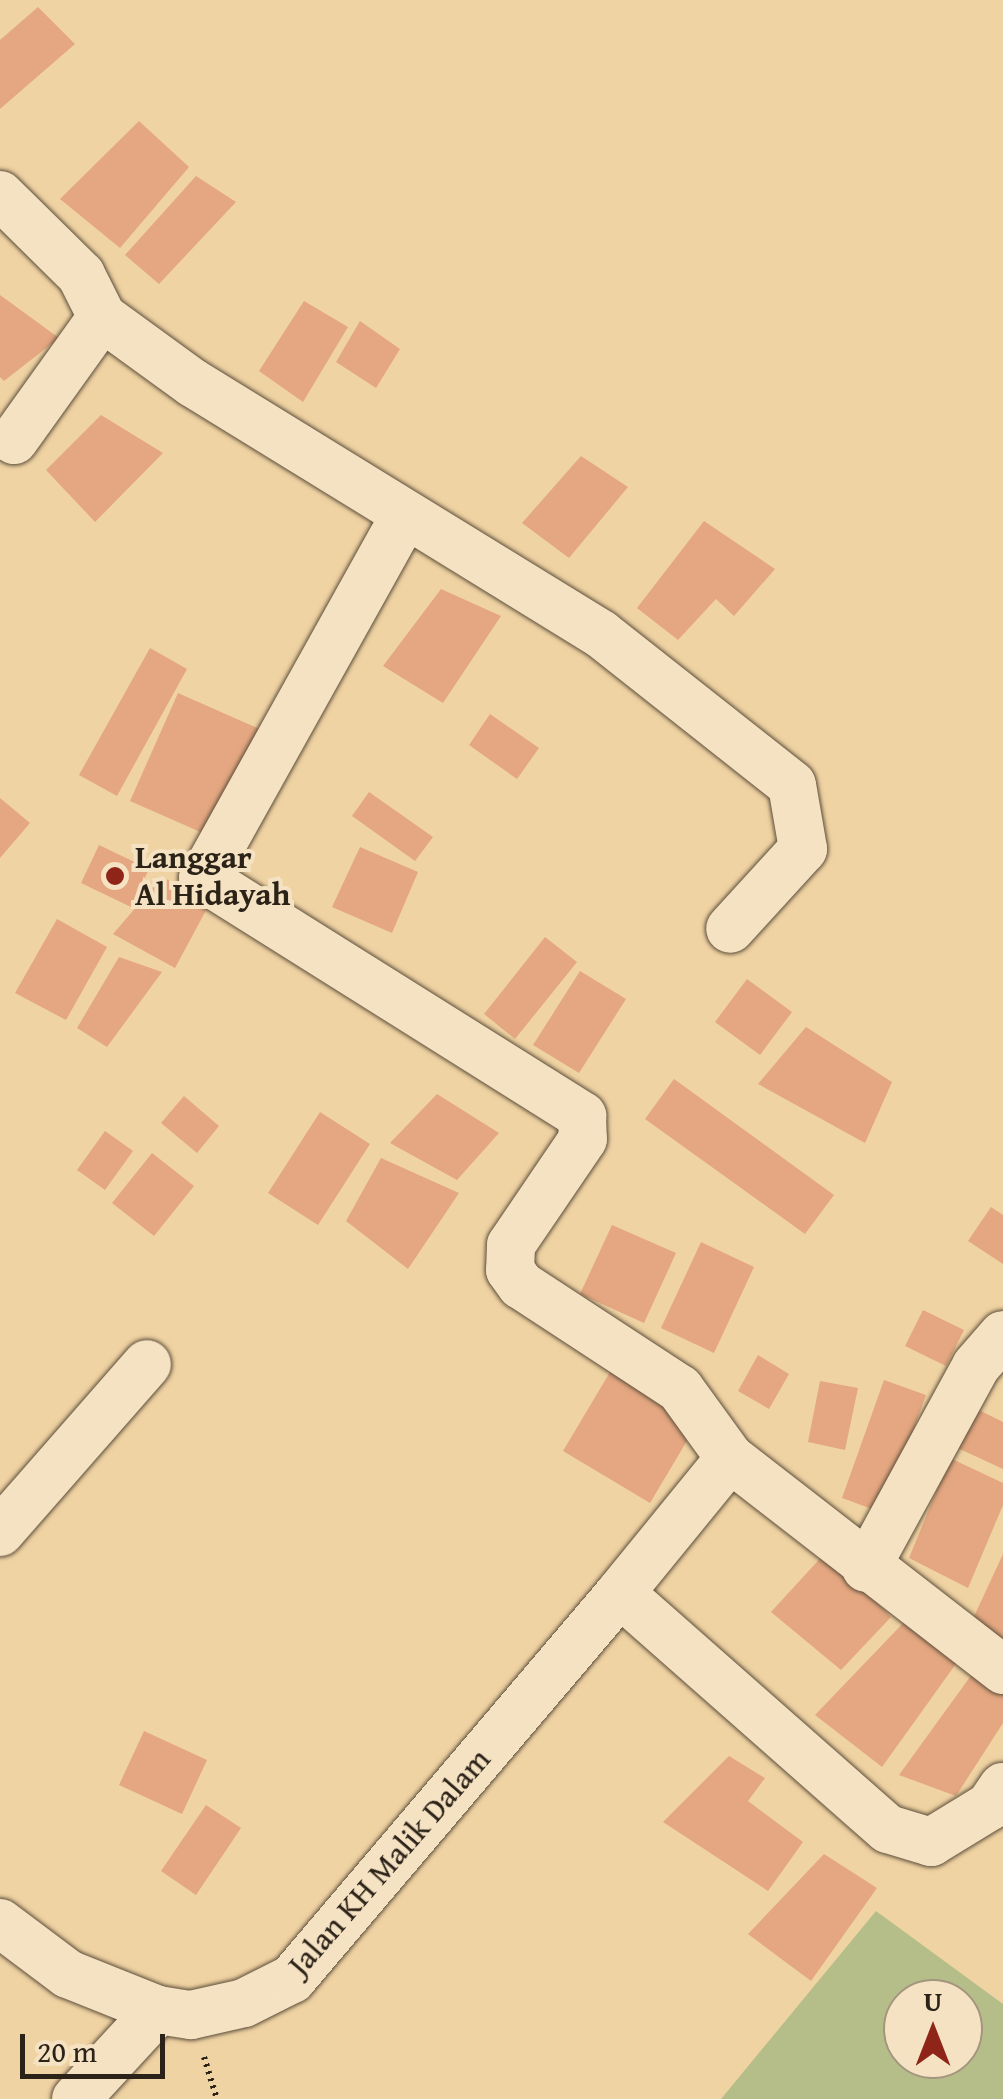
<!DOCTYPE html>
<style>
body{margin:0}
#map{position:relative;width:1003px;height:2099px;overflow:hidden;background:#f0d3a3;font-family:"Gentium Book Plus",serif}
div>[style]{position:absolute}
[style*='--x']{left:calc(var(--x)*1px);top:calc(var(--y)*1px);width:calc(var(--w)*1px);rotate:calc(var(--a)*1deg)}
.green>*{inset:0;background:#b5be89}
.building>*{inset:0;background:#e4a781}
.path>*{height:6px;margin-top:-3px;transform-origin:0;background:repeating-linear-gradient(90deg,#2b2218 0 2.5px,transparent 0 7.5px)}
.roads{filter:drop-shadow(0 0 2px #5c4e3b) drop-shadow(0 0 2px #5c4e3b)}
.street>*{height:48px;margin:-24px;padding:0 24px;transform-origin:24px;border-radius:24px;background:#f5e2c3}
.dots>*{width:28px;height:28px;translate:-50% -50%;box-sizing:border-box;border:5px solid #f5e2c3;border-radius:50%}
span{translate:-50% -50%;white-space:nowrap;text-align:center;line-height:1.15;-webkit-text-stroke:8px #f5e2c3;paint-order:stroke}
.poi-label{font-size:32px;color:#2b2218;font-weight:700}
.left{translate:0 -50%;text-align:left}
.street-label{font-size:32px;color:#2b2218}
.north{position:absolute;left:883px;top:1979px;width:100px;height:100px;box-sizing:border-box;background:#f5e2c3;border:2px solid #a4957f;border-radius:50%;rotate:0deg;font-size:28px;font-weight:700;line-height:40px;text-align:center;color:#2b2218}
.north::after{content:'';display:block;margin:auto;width:35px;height:45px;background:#8f2418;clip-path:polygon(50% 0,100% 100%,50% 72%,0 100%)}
.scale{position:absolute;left:20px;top:2034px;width:145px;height:45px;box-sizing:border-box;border:5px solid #2b2218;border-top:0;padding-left:12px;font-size:30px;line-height:35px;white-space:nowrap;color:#2b2218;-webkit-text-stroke:8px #f5e2c3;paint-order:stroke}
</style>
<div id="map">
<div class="green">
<div style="clip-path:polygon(evenodd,876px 1911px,1003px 2004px,1003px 2099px,721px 2099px,876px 1911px,903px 1999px,963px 1999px,963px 2059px,903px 2059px,903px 1999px)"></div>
</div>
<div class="building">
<div style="clip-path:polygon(38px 7px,75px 44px,0 109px,0 40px)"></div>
<div style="clip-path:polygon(139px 121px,189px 167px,120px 248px,60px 199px)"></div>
<div style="clip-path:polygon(196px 176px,236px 202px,159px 284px,125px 255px)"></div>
<div style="clip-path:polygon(0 295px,59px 338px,4px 381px,0 377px)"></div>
<div style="clip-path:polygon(304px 301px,348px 327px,303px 402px,259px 371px)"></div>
<div style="clip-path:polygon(360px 321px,400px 349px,376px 388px,336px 362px)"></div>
<div style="clip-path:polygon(101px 415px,163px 453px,95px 522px,46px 470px)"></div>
<div style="clip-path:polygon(581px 456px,628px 487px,569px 558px,522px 523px)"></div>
<div style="clip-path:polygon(704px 521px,775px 569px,734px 616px,716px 599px,678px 640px,637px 608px)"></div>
<div style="clip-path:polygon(441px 589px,501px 616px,443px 703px,383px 666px)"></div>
<div style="clip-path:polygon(150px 648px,187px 669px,117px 796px,79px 775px)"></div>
<div style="clip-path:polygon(178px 693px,271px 734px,223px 842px,130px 801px)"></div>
<div style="clip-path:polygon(490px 714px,539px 748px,517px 779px,469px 745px)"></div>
<div style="clip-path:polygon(369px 792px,433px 837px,415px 861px,352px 816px)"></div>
<div style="clip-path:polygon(0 798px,30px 823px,0 858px)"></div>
<div style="clip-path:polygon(99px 845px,149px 869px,131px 907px,81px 883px)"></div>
<div style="clip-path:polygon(360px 847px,418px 872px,392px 933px,332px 907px)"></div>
<div style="clip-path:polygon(162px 877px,211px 901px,175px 968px,113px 934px)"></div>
<div style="clip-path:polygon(57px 919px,107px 947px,66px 1020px,15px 993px)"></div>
<div style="clip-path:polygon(545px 937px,577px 962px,515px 1039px,484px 1014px)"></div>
<div style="clip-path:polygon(119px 957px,162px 972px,107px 1047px,77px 1028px)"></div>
<div style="clip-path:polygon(580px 971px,626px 999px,579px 1073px,533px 1045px)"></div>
<div style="clip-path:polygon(747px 979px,792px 1012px,760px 1055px,715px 1022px)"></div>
<div style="clip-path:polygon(806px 1027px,892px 1082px,865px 1143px,758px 1084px)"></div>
<div style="clip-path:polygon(674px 1079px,834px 1195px,805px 1234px,645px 1119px)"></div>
<div style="clip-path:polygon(437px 1094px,499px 1133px,457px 1180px,390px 1143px)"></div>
<div style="clip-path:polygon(184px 1096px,219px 1126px,197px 1153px,161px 1123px)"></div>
<div style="clip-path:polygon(320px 1112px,370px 1144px,318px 1225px,268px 1193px)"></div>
<div style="clip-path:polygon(105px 1131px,133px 1151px,105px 1190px,77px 1170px)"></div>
<div style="clip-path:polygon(152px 1153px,194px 1186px,154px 1236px,112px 1203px)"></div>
<div style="clip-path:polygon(381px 1158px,459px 1193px,408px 1269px,346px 1221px)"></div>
<div style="clip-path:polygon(991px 1207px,1003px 1215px,1003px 1264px,968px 1241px)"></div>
<div style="clip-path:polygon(612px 1225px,676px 1253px,644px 1323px,580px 1294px)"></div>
<div style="clip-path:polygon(701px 1242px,754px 1267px,714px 1353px,661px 1328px)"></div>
<div style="clip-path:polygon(923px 1310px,964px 1330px,946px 1366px,905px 1346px)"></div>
<div style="clip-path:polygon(758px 1355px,789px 1374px,769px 1409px,738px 1391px)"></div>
<div style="clip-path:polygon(610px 1372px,697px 1424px,650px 1503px,563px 1451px)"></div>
<div style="clip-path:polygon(884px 1380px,926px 1395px,883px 1513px,842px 1498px)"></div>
<div style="clip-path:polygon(820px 1381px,858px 1388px,845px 1450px,808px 1442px)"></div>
<div style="clip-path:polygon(975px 1408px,1003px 1422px,1003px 1469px,951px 1445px)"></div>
<div style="clip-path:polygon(950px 1458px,1003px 1483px,1003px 1505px,968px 1588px,909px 1558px)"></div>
<div style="clip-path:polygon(826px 1552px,891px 1617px,841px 1670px,771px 1612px)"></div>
<div style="clip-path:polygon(1003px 1554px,1003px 1639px,970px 1625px)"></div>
<div style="clip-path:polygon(909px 1617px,963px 1654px,882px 1767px,815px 1715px)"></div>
<div style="clip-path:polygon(975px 1670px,1003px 1685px,1003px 1723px,956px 1796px,899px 1775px)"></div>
<div style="clip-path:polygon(144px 1731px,207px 1760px,182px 1814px,119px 1785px)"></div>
<div style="clip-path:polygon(729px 1756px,765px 1778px,748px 1801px,803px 1842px,768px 1891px,663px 1822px)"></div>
<div style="clip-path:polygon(206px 1805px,241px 1828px,196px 1895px,161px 1871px)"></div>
<div style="clip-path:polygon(824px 1854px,877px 1888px,811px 1981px,748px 1934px)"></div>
</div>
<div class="path">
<div style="--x:204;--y:2057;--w:44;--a:72.8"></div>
</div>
<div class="roads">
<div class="street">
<div style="--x:0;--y:195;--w:114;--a:44.6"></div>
<div style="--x:81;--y:275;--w:47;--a:63.4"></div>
<div style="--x:102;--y:317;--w:112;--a:36"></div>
<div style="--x:193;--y:383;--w:479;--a:31.6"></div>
<div style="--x:601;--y:634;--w:243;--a:38.3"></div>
<div style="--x:792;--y:785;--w:65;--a:80.2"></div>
<div style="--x:803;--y:849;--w:108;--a:132.4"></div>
<div style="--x:14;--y:440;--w:151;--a:-54.4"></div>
<div style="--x:404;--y:517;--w:413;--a:119.1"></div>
<div style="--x:203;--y:878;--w:448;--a:32.1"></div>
<div style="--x:582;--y:1116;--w:23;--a:88"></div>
<div style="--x:583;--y:1139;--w:128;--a:124.2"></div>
<div style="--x:511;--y:1245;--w:25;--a:92"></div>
<div style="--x:510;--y:1270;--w:19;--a:54"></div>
<div style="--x:521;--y:1285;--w:190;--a:33.2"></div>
<div style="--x:680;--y:1389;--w:85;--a:54.1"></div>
<div style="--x:730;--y:1458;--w:174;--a:129.2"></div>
<div style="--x:620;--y:1593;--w:357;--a:41.4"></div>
<div style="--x:888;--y:1829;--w:45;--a:16.8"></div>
<div style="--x:931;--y:1842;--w:69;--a:-31.4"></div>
<div style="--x:990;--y:1806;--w:23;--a:-56"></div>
<div style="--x:730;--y:1458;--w:346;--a:37.8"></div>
<div style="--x:0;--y:1532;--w:223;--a:-48.8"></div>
<div style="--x:866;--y:1568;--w:230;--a:-61.4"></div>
<div style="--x:976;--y:1366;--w:41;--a:-48.9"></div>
<div style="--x:0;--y:1923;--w:85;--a:36.9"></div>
<div style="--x:68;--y:1974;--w:97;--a:21.8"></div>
<div style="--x:158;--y:2010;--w:33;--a:9"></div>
<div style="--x:191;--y:2015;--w:54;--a:-12.8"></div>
<div style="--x:244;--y:2003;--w:54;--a:-26.6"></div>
<div style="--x:292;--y:1979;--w:507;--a:-49.64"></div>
<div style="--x:76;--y:2099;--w:121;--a:-47.3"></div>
</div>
</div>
<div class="dots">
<div style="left:115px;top:876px;background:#8f2418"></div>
</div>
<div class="poi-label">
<span class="left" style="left:135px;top:876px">Langgar<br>Al Hidayah</span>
</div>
<div class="street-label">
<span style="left:389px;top:1862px;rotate:-49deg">Jalan KH Malik Dalam</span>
</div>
<div class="north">U</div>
<div class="scale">20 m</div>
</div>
